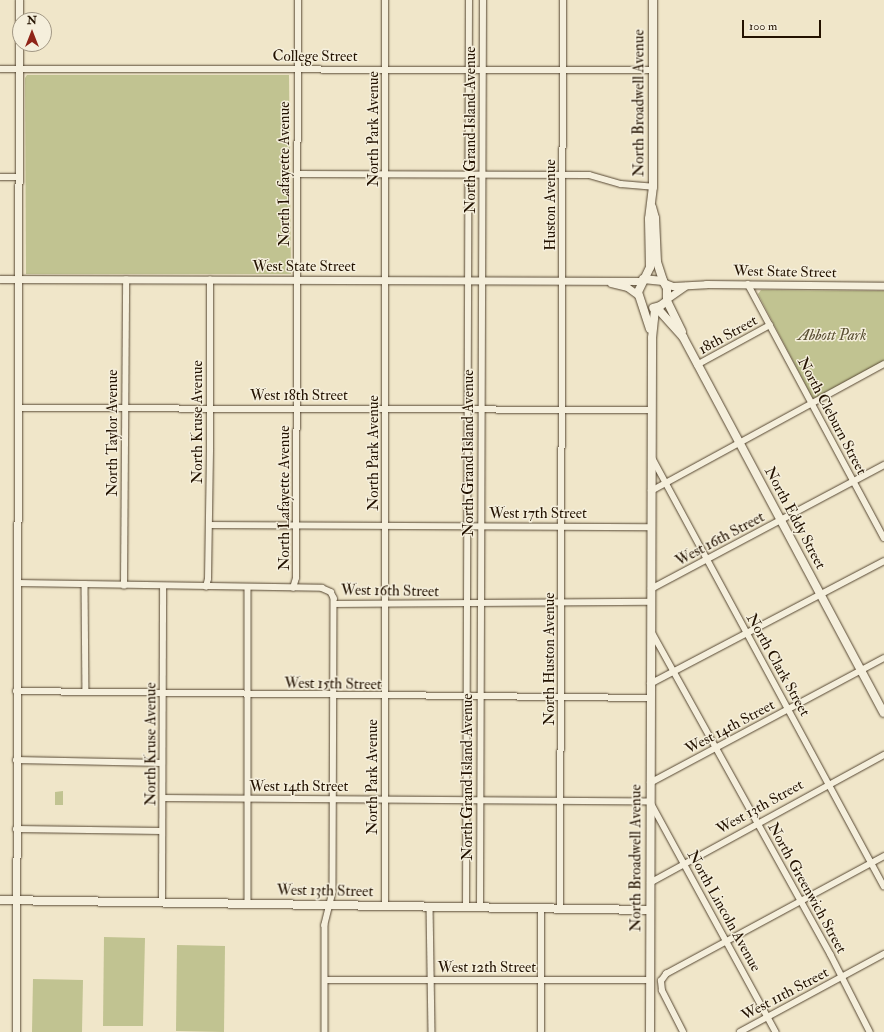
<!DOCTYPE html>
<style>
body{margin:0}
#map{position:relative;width:884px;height:1032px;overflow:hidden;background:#f0e6c9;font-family:"IM FELL Double Pica",serif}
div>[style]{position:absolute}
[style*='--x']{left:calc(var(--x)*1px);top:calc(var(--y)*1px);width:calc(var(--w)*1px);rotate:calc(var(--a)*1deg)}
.green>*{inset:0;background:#c1c391}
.roads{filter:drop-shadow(0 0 1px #564732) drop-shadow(0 0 1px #564732)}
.minor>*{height:5.5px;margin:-2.75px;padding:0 2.75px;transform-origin:2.75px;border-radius:2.75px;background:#f5efdc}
.tertiary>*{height:7px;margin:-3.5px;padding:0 3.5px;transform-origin:3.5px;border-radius:3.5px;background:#f5efdc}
.secondary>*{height:8px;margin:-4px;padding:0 4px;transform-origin:4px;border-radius:4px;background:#f5efdc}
span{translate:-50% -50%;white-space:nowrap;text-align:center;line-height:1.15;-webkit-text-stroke:3px #f5efdc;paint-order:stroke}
.street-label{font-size:15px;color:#231200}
.park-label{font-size:15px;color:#5a5033;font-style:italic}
.north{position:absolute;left:12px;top:12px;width:40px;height:40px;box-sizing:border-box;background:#f5efdc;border:1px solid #a19784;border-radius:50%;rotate:0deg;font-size:11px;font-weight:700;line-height:16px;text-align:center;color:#231200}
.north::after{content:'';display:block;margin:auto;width:14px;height:18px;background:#8f2418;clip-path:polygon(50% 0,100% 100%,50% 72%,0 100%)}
.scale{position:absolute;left:742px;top:20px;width:79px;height:18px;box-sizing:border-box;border:2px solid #231200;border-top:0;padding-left:5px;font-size:12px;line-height:14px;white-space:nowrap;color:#231200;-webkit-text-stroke:3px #f5efdc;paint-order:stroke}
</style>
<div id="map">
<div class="green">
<div style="clip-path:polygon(27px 75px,289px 75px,291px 274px,26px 274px,25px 78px)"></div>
<div style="clip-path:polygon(761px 290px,884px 291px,884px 361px,813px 399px,758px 294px)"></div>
<div style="clip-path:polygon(63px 791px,63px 805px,55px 805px,55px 792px)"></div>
<div style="clip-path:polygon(104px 937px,145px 938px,143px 1026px,103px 1026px)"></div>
<div style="clip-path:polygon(177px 945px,225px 946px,224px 1032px,176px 1031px)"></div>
<div style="clip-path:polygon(33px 979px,83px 980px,82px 1032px,32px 1032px)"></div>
</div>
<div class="roads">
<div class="minor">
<div style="--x:0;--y:69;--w:653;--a:0.09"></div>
<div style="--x:297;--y:174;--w:292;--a:0.2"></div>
<div style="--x:589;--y:175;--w:33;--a:16"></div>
<div style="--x:621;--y:184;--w:32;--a:5"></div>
<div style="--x:0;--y:177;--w:19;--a:0"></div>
<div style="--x:748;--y:284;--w:288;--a:61.8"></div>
<div style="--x:697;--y:365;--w:83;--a:-28.7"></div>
<div style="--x:18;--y:408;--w:634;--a:0.18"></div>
<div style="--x:652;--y:457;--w:488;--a:61.6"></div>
<div style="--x:651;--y:491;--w:265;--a:-28.6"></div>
<div style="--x:209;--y:525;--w:443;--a:0.3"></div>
<div style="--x:17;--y:583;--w:305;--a:0.9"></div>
<div style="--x:322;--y:588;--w:10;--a:24"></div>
<div style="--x:331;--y:592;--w:7;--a:63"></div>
<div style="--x:334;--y:598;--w:294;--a:90.2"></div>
<div style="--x:333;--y:892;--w:34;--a:104"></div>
<div style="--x:325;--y:925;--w:107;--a:90"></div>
<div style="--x:85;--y:584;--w:108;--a:89.5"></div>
<div style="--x:124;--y:586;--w:306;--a:-89.6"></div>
<div style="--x:206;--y:587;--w:8;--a:-76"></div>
<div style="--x:208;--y:579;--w:130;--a:-89.1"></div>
<div style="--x:210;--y:449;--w:169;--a:-90"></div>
<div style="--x:248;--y:587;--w:316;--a:90"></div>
<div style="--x:293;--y:588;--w:10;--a:-73"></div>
<div style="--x:296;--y:578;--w:578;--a:-89.8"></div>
<div style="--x:651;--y:589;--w:264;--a:-28"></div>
<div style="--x:334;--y:604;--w:317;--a:-0.4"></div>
<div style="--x:652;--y:632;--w:369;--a:61"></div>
<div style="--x:831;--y:955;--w:86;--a:63.1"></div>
<div style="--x:650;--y:684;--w:264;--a:-27.7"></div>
<div style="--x:16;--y:691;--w:634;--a:0.63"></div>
<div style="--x:16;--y:760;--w:146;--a:1.2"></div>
<div style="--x:650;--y:783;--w:265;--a:-28.1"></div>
<div style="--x:163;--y:798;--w:487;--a:0.4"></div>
<div style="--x:650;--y:801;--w:263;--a:61.4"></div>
<div style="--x:16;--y:829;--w:146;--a:0.8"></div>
<div style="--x:650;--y:883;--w:267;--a:-28.7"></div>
<div style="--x:162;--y:901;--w:314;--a:-89.8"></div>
<div style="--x:385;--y:906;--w:906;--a:-90"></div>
<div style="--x:430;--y:906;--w:126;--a:89.1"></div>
<div style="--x:466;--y:907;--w:907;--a:-89.81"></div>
<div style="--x:480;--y:907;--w:907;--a:-89.81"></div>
<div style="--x:560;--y:908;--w:908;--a:-89.81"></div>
<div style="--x:325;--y:980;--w:325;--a:0"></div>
<div style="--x:541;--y:1032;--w:124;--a:-90"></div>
<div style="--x:683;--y:1032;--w:46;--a:-117.1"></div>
<div style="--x:662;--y:991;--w:10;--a:-96"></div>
<div style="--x:661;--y:981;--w:9;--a:-54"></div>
<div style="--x:666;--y:974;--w:248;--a:-28.4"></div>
<div style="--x:740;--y:1032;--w:164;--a:-28.4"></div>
</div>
<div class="tertiary">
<div style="--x:0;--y:279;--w:642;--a:0.18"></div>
<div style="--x:611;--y:283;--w:16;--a:14"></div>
<div style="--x:627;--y:287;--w:14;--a:36"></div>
<div style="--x:665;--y:283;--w:9;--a:21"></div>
<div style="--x:673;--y:286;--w:33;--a:-3"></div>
<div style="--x:706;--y:284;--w:178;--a:0.6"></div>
<div style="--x:668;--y:298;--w:21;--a:-35"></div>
<div style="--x:16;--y:1032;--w:1032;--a:-89.83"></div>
</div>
<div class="secondary">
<div style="--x:652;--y:207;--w:11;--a:75"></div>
<div style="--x:655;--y:218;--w:44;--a:87.4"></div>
<div style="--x:657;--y:262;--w:20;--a:72"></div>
<div style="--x:643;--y:279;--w:20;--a:6"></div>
<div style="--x:663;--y:281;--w:8;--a:60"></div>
<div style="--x:667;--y:288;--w:13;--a:90"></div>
<div style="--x:667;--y:301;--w:9;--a:144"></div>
<div style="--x:660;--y:306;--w:7;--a:164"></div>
<div style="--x:667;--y:301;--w:34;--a:64"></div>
<div style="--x:657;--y:308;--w:39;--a:48"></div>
<div style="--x:683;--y:337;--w:426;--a:61.9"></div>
<div style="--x:650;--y:329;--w:39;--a:-108"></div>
<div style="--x:638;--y:292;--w:28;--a:-64"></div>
<div style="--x:650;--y:267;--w:48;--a:-91.2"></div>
<div style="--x:649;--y:219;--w:32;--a:-83"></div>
<div style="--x:653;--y:187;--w:187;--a:-90"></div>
<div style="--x:0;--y:900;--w:650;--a:0.88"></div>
<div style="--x:650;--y:1032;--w:694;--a:-89.83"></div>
<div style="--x:652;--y:338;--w:30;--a:-84"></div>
</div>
</div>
<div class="street-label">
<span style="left:315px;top:57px">College Street</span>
<span style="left:639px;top:103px;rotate:-90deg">North Broadwell Avenue</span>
<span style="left:374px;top:129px;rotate:-90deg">North Park Avenue</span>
<span style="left:471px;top:130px;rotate:-90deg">North Grand Island Avenue</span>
<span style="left:285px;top:174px;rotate:-90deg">North Lafayette Avenue</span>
<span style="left:551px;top:205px;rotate:-90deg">Huston Avenue</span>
<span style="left:304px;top:267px">West State Street</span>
<span style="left:785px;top:272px;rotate:1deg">West State Street</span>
<span style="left:728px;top:335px;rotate:-29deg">18th Street</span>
<span style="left:299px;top:396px">West 18th Street</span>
<span style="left:832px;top:416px;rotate:62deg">North Cleburn Street</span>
<span style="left:198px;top:422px;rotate:-90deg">North Kruse Avenue</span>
<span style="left:113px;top:433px;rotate:-90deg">North Taylor Avenue</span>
<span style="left:374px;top:453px;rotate:-90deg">North Park Avenue</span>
<span style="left:469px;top:453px;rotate:-90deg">North Grand Island Avenue</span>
<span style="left:285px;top:498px;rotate:-90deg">North Lafayette Avenue</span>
<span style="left:538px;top:514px">West 17th Street</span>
<span style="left:795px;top:518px;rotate:62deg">North Eddy Street</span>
<span style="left:720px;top:539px;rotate:-28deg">West 16th Street</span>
<span style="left:390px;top:591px;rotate:1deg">West 16th Street</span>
<span style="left:550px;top:659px;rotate:-90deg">North Huston Avenue</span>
<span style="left:778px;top:665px;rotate:61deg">North Clark Street</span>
<span style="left:333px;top:684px;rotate:1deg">West 15th Street</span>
<span style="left:730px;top:727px;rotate:-28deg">West 14th Street</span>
<span style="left:151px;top:744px;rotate:-90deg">North Kruse Avenue</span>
<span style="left:373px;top:777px;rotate:-90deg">North Park Avenue</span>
<span style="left:468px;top:777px;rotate:-90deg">North Grand Island Avenue</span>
<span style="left:299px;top:787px">West 14th Street</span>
<span style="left:760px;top:807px;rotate:-29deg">West 13th Street</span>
<span style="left:636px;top:858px;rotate:-90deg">North Broadwell Avenue</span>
<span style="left:807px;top:888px;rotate:61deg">North Greenwich Street</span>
<span style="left:325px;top:891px;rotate:1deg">West 13th Street</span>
<span style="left:724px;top:911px;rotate:61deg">North Lincoln Avenue</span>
<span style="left:487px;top:968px">West 12th Street</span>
<span style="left:785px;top:994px;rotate:-28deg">West 11th Street</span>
</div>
<div class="park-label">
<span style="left:832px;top:336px">Abbott Park</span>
</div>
<div class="north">N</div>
<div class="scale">100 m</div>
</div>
